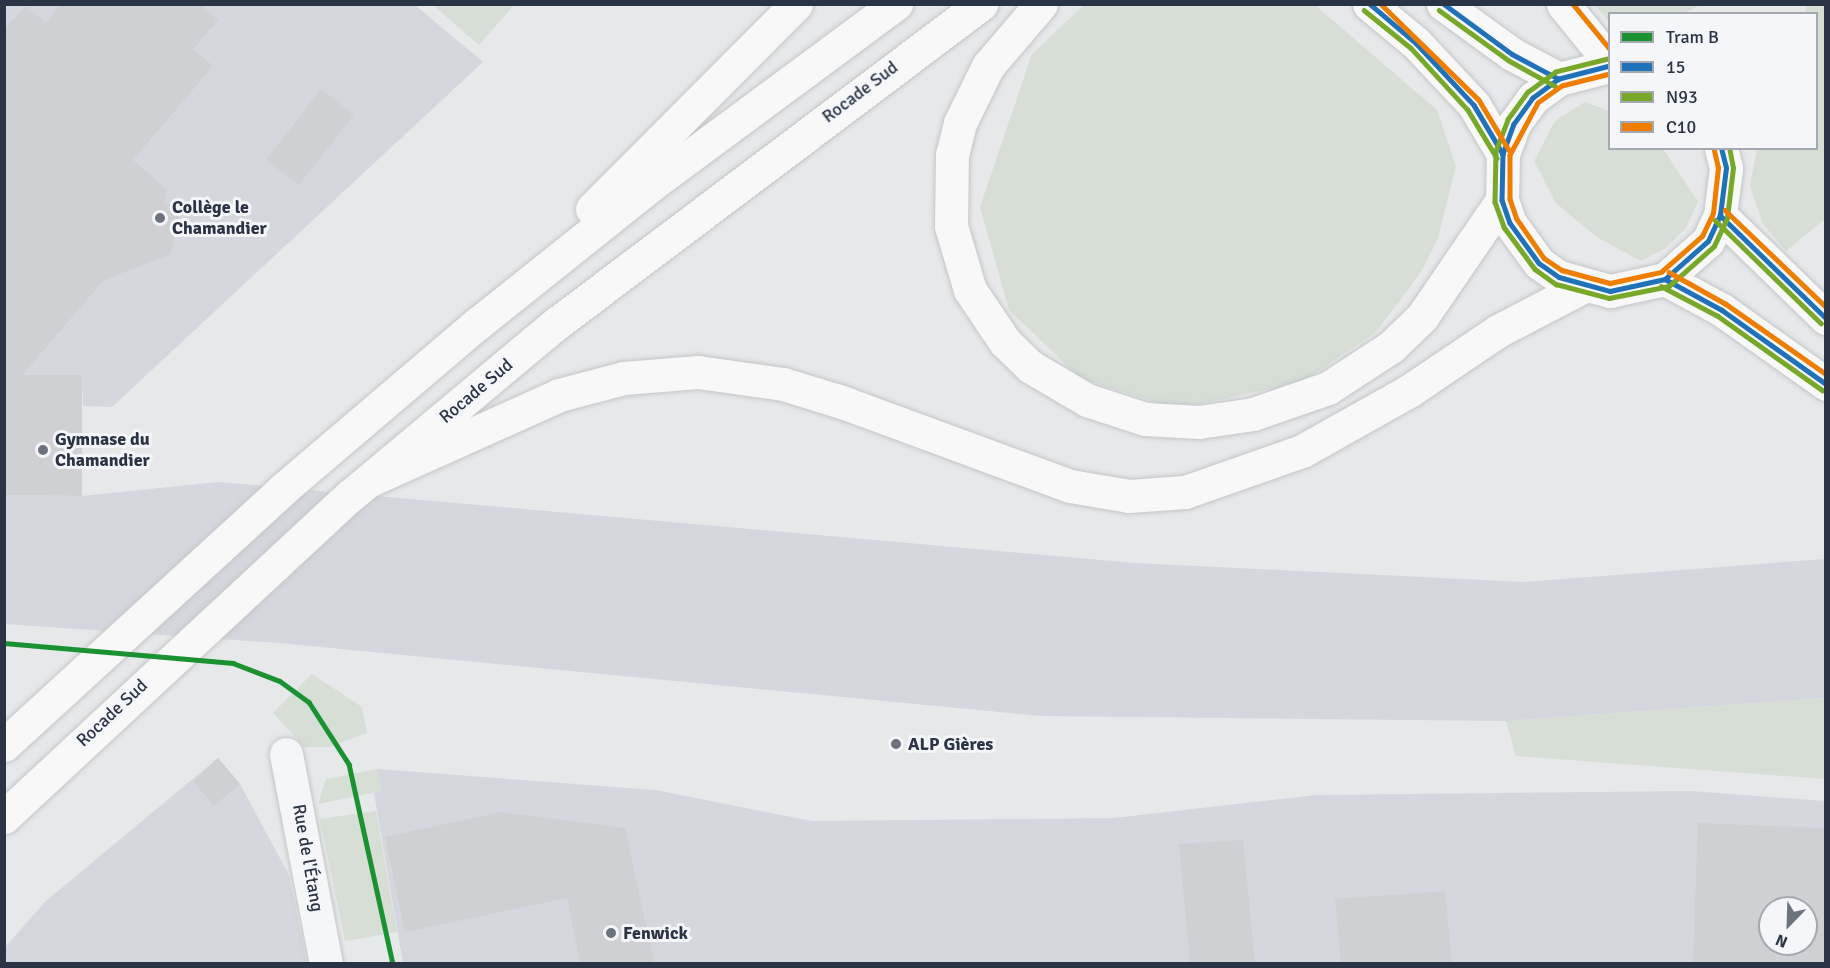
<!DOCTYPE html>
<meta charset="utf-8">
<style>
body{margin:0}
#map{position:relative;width:1830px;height:968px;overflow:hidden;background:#e6e8ea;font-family:Signika,sans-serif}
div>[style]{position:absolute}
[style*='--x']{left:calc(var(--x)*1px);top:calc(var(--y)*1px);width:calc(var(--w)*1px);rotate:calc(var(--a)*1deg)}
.built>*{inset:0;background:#d4d7dd}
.green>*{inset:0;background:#d6ded6}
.building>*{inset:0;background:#ced0d3}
.roads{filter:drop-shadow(0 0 2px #c4c6c8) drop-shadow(0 0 2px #c4c6c8)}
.minor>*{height:33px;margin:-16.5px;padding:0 16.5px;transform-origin:16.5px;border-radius:16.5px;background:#f5f6f7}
.major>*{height:33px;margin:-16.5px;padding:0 16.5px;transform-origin:16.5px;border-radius:16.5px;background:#f8f8f8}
.highway>*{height:33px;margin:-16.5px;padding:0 16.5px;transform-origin:16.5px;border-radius:16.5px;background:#f8f8f8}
.bus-1>*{height:4.5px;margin:-2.25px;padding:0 2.25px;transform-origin:2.25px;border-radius:2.25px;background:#1f72b9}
.bus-2>*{height:4.5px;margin:-2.25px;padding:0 2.25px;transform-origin:2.25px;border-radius:2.25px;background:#78a82a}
.bus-3>*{height:4.5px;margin:-2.25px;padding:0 2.25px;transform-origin:2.25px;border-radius:2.25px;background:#ee7d00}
.tram-1>*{height:4.5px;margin:-2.25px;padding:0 2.25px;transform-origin:2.25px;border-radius:2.25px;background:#1b9232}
.dots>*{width:16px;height:16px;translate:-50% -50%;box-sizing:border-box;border:3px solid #f4f6f9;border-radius:50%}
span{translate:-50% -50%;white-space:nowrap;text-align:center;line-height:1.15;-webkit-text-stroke:6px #f4f6f9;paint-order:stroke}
.street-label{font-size:18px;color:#2b3445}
.poi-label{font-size:18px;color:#2b3445;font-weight:700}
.left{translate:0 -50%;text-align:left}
.frame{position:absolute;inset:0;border:6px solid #2b3445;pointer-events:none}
.legend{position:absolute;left:1608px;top:12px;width:210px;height:138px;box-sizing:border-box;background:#f4f6f9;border:2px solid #a4a8b1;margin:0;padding:8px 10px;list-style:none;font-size:18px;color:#2b3445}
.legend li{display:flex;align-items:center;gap:12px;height:30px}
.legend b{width:30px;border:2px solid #a4a8b1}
.north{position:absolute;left:1758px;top:896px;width:60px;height:60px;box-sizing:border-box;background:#f4f6f9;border:2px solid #a4a8b1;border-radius:50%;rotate:203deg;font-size:16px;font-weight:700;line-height:24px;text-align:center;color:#2b3445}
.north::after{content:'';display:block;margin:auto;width:21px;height:27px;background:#6c737f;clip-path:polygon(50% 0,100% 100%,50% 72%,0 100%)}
</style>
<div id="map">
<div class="built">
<div style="clip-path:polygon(4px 5px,415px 5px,483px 62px,112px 407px,83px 406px,82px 375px,5px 376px)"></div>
<div style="clip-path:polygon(218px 482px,1135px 563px,1524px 582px,1825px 559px,1825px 698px,1506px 721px,1041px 716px,279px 643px,5px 624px,4px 495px,82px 496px)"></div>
<div style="clip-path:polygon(218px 758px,240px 784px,289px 875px,307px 963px,5px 964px,5px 947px,46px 901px)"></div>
<div style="clip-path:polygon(evenodd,377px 769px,655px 790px,812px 821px,1114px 818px,1316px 795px,1691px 791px,1825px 801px,1825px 963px,403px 963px,374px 793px,381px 791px,377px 769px,1770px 908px,1806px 908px,1806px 944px,1770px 944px,1770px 908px)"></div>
</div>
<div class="green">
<div style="clip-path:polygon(433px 5px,514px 5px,479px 45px)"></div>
<div style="clip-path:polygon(1084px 5px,1315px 5px,1437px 110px,1456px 166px,1438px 238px,1421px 272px,1376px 332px,1302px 382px,1176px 409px,1080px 378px,1009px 310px,980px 207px,1032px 54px)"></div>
<div style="clip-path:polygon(1594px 5px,1594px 4px,1699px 5px,1685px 13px,1610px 14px,1609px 21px)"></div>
<div style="clip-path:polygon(1807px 5px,1825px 5px,1825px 219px,1786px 251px,1763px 224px,1750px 186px,1757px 149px,1816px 148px,1816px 14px,1805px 13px)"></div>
<div style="clip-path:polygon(1585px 102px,1609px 111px,1610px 148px,1663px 149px,1698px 202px,1686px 228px,1666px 248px,1641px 261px,1598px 238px,1556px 203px,1534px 161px,1555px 121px)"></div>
<div style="clip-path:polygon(312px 674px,362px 707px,367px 733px,330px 747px,305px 747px,273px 713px)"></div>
<div style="clip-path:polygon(1825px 698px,1825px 779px,1516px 756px,1506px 721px)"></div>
<div style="clip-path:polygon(377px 769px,381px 791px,318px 804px,326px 779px)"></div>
<div style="clip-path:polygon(376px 811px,397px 932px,345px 941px,320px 819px)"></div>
</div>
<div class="building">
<div style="clip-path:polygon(61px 4px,200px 4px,218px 20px,193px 49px,213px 66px,133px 160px,167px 190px,164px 204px,180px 207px,171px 254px,104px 280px,22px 375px,82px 375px,82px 496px,4px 495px,4px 30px,26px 6px,46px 23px)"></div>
<div style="clip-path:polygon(321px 89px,354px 115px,299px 185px,266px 160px)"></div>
<div style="clip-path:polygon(218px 758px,240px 784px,214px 806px,193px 781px)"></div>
<div style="clip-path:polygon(501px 812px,625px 828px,654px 963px,580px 963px,567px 898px,405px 932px,385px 837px)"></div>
<div style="clip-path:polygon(evenodd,1698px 823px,1826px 828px,1826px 963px,1693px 963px,1698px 823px,1770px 908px,1806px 908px,1806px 944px,1770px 944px,1770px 908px)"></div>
<div style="clip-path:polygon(1243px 840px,1255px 963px,1190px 963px,1179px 844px)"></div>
<div style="clip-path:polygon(1445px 891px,1452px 963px,1341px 963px,1335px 899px)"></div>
</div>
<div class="roads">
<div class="minor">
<div style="--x:286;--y:754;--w:214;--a:79.2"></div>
</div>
<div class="major">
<div style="--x:1369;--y:4;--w:61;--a:39.7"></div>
<div style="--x:1416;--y:43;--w:85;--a:46.9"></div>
<div style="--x:1474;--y:105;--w:57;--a:59.4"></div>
<div style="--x:1443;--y:4;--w:85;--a:35.9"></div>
<div style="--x:1512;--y:54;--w:53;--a:28"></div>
<div style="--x:1610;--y:66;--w:53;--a:165.7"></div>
<div style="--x:1559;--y:79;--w:32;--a:144"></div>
<div style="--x:1533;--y:98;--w:32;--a:126"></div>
<div style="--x:1514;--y:124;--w:32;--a:110"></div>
<div style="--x:1503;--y:154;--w:46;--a:91.2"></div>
<div style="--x:1502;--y:200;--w:24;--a:71"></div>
<div style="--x:1510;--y:223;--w:49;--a:54.1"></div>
<div style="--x:1539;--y:263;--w:24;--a:35"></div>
<div style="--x:1559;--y:277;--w:53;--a:15.4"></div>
<div style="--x:1610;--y:291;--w:56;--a:-12.3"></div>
<div style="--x:1665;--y:279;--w:57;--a:-41.5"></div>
<div style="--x:1708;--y:241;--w:29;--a:-65"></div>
<div style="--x:1720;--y:215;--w:47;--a:-82.7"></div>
<div style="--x:1726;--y:168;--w:21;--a:-104"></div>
<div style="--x:1720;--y:215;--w:148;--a:44.2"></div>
<div style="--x:1665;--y:279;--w:65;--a:28.5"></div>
<div style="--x:1722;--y:310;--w:128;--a:35.4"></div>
</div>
<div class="highway">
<div style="--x:1041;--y:4;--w:82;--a:130.5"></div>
<div style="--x:988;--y:66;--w:64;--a:116.2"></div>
<div style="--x:960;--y:123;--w:33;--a:104"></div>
<div style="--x:952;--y:155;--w:71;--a:90.8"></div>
<div style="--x:951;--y:226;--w:67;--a:73.5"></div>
<div style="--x:970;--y:290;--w:63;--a:56.1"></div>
<div style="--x:1005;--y:342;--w:36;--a:44"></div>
<div style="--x:1031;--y:367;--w:65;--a:30.5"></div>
<div style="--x:1087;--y:400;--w:61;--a:18.1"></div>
<div style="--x:1145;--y:419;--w:54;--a:3.2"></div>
<div style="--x:1199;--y:422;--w:55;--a:-8.4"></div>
<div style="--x:1253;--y:414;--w:79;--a:-19.1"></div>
<div style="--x:1328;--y:388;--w:75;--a:-33.1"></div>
<div style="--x:1391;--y:347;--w:43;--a:-44.1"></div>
<div style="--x:1422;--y:317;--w:142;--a:-55.6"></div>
<div style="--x:1563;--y:4;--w:75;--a:51"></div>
<div style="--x:592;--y:209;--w:289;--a:-45.1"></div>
<div style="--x:368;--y:481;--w:209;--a:-24.2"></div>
<div style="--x:559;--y:395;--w:67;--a:-14.7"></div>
<div style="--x:624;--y:378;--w:74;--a:-4.6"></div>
<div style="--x:698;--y:372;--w:86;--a:8"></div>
<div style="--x:783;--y:384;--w:62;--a:17"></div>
<div style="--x:842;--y:402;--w:243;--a:20.2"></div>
<div style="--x:1070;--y:486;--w:60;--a:9.6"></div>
<div style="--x:1129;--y:496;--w:56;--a:-4.1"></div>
<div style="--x:1185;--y:492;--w:124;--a:-19.3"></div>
<div style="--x:1302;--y:451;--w:123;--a:-29.3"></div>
<div style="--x:1409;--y:391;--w:107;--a:-34"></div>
<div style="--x:1498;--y:331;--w:95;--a:-27.6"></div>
<div style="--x:4;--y:745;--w:379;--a:-42.5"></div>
<div style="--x:283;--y:489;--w:255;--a:-40.4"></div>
<div style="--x:477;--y:324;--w:223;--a:-38.6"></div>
<div style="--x:651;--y:185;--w:305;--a:-36.5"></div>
<div style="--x:4;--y:817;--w:473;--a:-42.9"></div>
<div style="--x:351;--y:495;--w:268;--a:-39.9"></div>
<div style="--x:557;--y:323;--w:531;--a:-36.96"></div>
</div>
</div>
<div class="bus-1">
<div style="--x:1370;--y:4;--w:60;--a:40.3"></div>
<div style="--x:1416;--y:43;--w:85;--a:46.9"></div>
<div style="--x:1474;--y:105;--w:57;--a:59.4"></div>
<div style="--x:1444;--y:4;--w:84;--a:36.3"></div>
<div style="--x:1512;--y:54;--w:53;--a:28"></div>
<div style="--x:1610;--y:66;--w:53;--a:165.7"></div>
<div style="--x:1559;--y:79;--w:32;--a:144"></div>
<div style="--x:1533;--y:98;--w:32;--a:126"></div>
<div style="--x:1514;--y:124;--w:32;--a:110"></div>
<div style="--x:1503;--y:154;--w:46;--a:91.2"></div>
<div style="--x:1502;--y:200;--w:24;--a:71"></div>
<div style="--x:1510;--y:223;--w:49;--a:54.1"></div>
<div style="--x:1539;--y:263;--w:24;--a:35"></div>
<div style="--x:1559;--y:277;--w:53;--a:15.4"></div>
<div style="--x:1610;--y:291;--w:56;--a:-12.3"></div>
<div style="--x:1665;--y:279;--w:57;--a:-41.5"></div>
<div style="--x:1708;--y:241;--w:29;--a:-65"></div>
<div style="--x:1720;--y:215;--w:47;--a:-82.7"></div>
<div style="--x:1726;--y:168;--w:21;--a:-104"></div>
<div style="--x:1720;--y:215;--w:148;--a:44.2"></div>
<div style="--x:1665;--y:279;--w:65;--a:28.5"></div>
<div style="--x:1722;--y:310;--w:128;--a:35.4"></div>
</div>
<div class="bus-2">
<div style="--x:1364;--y:10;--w:60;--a:39"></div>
<div style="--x:1411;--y:48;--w:84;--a:47.4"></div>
<div style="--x:1468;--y:110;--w:56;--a:58.9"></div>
<div style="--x:1439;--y:10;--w:85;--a:35.9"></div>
<div style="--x:1508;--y:60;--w:54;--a:29"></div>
<div style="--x:1608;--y:59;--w:54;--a:166"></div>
<div style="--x:1556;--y:72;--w:34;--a:144"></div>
<div style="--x:1528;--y:92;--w:34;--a:126"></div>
<div style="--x:1508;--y:120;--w:33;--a:111"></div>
<div style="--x:1496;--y:151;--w:51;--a:91.1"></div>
<div style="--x:1495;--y:202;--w:27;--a:70"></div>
<div style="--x:1504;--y:227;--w:52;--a:53.6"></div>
<div style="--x:1535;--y:269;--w:26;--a:36"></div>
<div style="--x:1556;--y:284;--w:55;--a:14.8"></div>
<div style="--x:1609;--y:298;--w:61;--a:-11.3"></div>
<div style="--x:1669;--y:286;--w:60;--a:-41.6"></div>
<div style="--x:1714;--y:246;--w:31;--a:-65"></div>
<div style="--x:1727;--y:218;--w:50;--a:-83.2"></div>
<div style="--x:1733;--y:168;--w:20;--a:-101"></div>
<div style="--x:1715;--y:220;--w:148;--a:44.2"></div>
<div style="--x:1661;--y:286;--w:64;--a:27.8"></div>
<div style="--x:1718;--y:316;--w:128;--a:35.4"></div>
</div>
<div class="bus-3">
<div style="--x:1381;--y:4;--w:137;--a:44.4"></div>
<div style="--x:1479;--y:100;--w:58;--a:59"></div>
<div style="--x:1573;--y:4;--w:58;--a:50.6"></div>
<div style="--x:1610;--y:74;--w:49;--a:166"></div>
<div style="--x:1562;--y:86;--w:29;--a:145"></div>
<div style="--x:1538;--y:103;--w:59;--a:118.3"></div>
<div style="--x:1510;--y:155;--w:44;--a:90"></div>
<div style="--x:1510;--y:199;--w:21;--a:71"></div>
<div style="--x:1517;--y:219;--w:47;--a:55.3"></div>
<div style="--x:1544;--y:258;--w:22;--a:34"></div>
<div style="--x:1562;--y:270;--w:50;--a:15.2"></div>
<div style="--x:1610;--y:283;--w:52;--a:-12.2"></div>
<div style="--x:1661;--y:272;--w:55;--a:-41.3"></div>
<div style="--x:1702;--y:236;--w:25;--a:-64"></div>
<div style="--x:1713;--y:213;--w:45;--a:-83.7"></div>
<div style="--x:1718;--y:168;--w:18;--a:-103"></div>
<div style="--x:1725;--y:210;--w:140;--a:43.8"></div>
<div style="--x:1669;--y:272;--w:65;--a:29.3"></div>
<div style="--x:1726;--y:304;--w:122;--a:35"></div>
</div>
<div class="tram-1">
<div style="--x:4;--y:643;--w:230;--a:5"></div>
<div style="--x:233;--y:663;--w:50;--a:21"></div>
<div style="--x:280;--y:681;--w:36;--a:36"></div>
<div style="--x:309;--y:702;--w:74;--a:57.2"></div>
<div style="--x:349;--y:764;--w:205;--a:77.6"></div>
</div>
<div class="dots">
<div style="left:160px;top:218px;background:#6c737f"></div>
<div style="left:43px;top:450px;background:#6c737f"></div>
<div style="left:896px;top:744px;background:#6c737f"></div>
<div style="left:611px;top:933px;background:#6c737f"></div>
</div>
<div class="street-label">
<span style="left:860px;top:92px;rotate:-37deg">Rocade Sud</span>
<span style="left:476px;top:391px;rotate:-40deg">Rocade Sud</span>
<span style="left:112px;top:713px;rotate:-43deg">Rocade Sud</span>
<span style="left:308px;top:858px;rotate:80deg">Rue de l'Étang</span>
</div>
<div class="poi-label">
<span class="left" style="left:172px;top:218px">Collège le<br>Chamandier</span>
<span class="left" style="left:55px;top:450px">Gymnase du<br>Chamandier</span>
<span class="left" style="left:908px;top:744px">ALP Gières</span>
<span class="left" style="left:623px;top:933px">Fenwick</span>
</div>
<div class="frame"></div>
<ul class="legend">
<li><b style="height:8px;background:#1b9232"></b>Tram B</li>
<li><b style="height:8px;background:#1f72b9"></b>15</li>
<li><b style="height:8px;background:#78a82a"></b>N93</li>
<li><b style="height:8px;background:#ee7d00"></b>C10</li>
</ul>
<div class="north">N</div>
</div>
